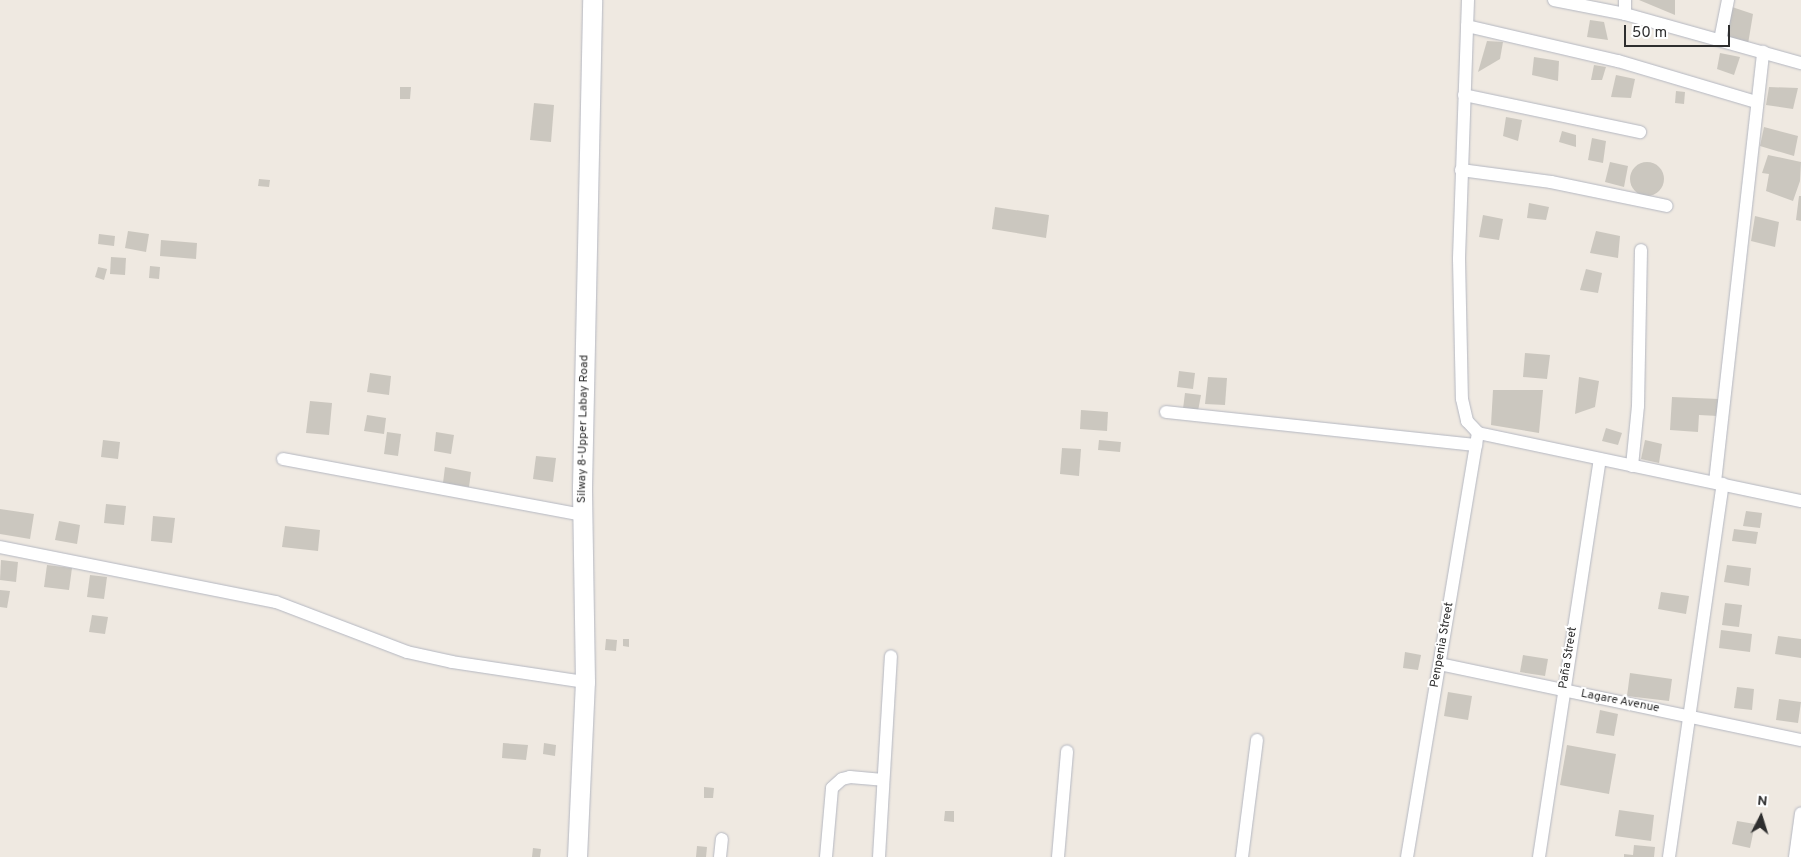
<!DOCTYPE html>
<meta charset="utf-8">
<style>
body{margin:0}
#map{position:relative;width:1801px;height:857px;overflow:hidden;background:#efe9e1;font-family:Overpass,sans-serif}
div>[style]{position:absolute}
[style*='--x']{left:calc(var(--x)*1px);top:calc(var(--y)*1px);width:calc(var(--w)*1px);rotate:calc(var(--a)*1deg)}
.building>*{inset:0;background:#cbc7bf}
.round{border-radius:50%}
.roads{filter:drop-shadow(0 0 1px #b4b7c1) drop-shadow(0 0 1px #b4b7c1)}
.street>*{height:12px;margin:-6px;padding:0 6px;transform-origin:6px;border-radius:6px;background:#fff}
.secondary>*{height:19px;margin:-9.5px;padding:0 9.5px;transform-origin:9.5px;border-radius:9.5px;background:#fff}
span{translate:-50% -50%;white-space:nowrap;text-align:center;line-height:1.15;-webkit-text-stroke:4px #fff;paint-order:stroke}
.street-label{font-size:12px;color:#2e2e2e}
.north{position:absolute;left:1736px;top:792px;width:50px;height:50px;-webkit-text-stroke:4px #fff;paint-order:stroke;rotate:5deg;font-size:14px;font-weight:700;line-height:20px;text-align:center;color:#2e2e2e}
.north::after{content:'';display:block;margin:auto;width:18px;height:22px;background:#2e2e2e;clip-path:polygon(50% 0,100% 100%,50% 72%,0 100%)}
.scale{position:absolute;left:1624px;top:25px;width:106px;height:22px;box-sizing:border-box;border:2px solid #2e2e2e;border-top:0;padding-left:6px;font-size:15px;line-height:18px;white-space:nowrap;color:#2e2e2e;-webkit-text-stroke:4px #fff;paint-order:stroke}
</style>
<div id="map">
<div class="building">
<div style="clip-path:polygon(1639px 0,1675px 0,1675px 15px)"></div>
<div style="clip-path:polygon(1732px 7px,1753px 14px,1748px 44px,1724px 36px)"></div>
<div style="clip-path:polygon(1590px 20px,1604px 22px,1608px 40px,1587px 37px)"></div>
<div style="clip-path:polygon(1487px 41px,1503px 42px,1500px 59px,1478px 72px)"></div>
<div style="clip-path:polygon(1720px 53px,1740px 57px,1734px 75px,1717px 69px)"></div>
<div style="clip-path:polygon(1534px 57px,1559px 61px,1558px 81px,1532px 75px)"></div>
<div style="clip-path:polygon(1594px 65px,1606px 67px,1602px 80px,1591px 80px)"></div>
<div style="clip-path:polygon(1616px 75px,1635px 79px,1631px 98px,1611px 97px)"></div>
<div style="clip-path:polygon(400px 87px,411px 87px,410px 99px,400px 99px)"></div>
<div style="clip-path:polygon(1769px 87px,1798px 88px,1793px 109px,1766px 105px)"></div>
<div style="clip-path:polygon(1676px 91px,1685px 92px,1684px 104px,1675px 103px)"></div>
<div style="clip-path:polygon(534px 103px,554px 105px,551px 142px,530px 140px)"></div>
<div style="clip-path:polygon(1506px 117px,1522px 120px,1518px 141px,1503px 136px)"></div>
<div style="clip-path:polygon(1764px 127px,1798px 136px,1794px 156px,1760px 146px)"></div>
<div style="clip-path:polygon(1562px 131px,1576px 135px,1576px 147px,1559px 142px)"></div>
<div style="clip-path:polygon(1592px 138px,1606px 141px,1603px 163px,1588px 160px)"></div>
<div style="clip-path:polygon(1768px 155px,1801px 162px,1800px 181px,1793px 201px,1766px 191px,1769px 174px,1762px 173px)"></div>
<div class="round" style="left:1630px;top:162px;width:34px;height:34px"></div>
<div style="clip-path:polygon(1610px 162px,1628px 166px,1624px 187px,1605px 182px)"></div>
<div style="clip-path:polygon(259px 179px,270px 180px,269px 187px,258px 186px)"></div>
<div style="clip-path:polygon(1799px 196px,1801px 196px,1801px 221px,1796px 220px)"></div>
<div style="clip-path:polygon(1529px 203px,1549px 207px,1546px 220px,1527px 218px)"></div>
<div style="clip-path:polygon(995px 207px,1049px 215px,1046px 238px,992px 229px)"></div>
<div style="clip-path:polygon(1483px 215px,1503px 219px,1499px 240px,1479px 237px)"></div>
<div style="clip-path:polygon(1755px 216px,1779px 222px,1775px 247px,1751px 241px)"></div>
<div style="clip-path:polygon(128px 231px,149px 234px,146px 252px,125px 248px)"></div>
<div style="clip-path:polygon(1596px 231px,1620px 236px,1618px 258px,1590px 253px)"></div>
<div style="clip-path:polygon(99px 234px,115px 236px,114px 246px,98px 244px)"></div>
<div style="clip-path:polygon(161px 240px,197px 243px,196px 259px,160px 256px)"></div>
<div style="clip-path:polygon(111px 257px,126px 258px,125px 275px,110px 274px)"></div>
<div style="clip-path:polygon(150px 266px,160px 267px,159px 279px,149px 278px)"></div>
<div style="clip-path:polygon(98px 267px,107px 269px,104px 280px,95px 277px)"></div>
<div style="clip-path:polygon(1586px 269px,1602px 273px,1598px 293px,1580px 290px)"></div>
<div style="clip-path:polygon(1525px 353px,1550px 355px,1547px 379px,1523px 377px)"></div>
<div style="clip-path:polygon(1179px 371px,1195px 373px,1193px 389px,1177px 387px)"></div>
<div style="clip-path:polygon(370px 373px,391px 376px,389px 395px,367px 392px)"></div>
<div style="clip-path:polygon(1208px 377px,1227px 378px,1225px 405px,1205px 404px)"></div>
<div style="clip-path:polygon(1579px 377px,1599px 381px,1595px 407px,1575px 414px)"></div>
<div style="clip-path:polygon(1493px 390px,1543px 390px,1539px 433px,1491px 425px)"></div>
<div style="clip-path:polygon(1185px 393px,1201px 395px,1198px 411px,1183px 409px)"></div>
<div style="clip-path:polygon(1672px 397px,1719px 399px,1718px 416px,1699px 415px,1698px 432px,1670px 430px)"></div>
<div style="clip-path:polygon(310px 401px,332px 403px,329px 435px,306px 433px)"></div>
<div style="clip-path:polygon(1081px 410px,1108px 412px,1107px 431px,1080px 429px)"></div>
<div style="clip-path:polygon(367px 415px,386px 418px,384px 434px,364px 431px)"></div>
<div style="clip-path:polygon(1606px 428px,1622px 433px,1618px 445px,1602px 441px)"></div>
<div style="clip-path:polygon(387px 432px,401px 434px,398px 456px,384px 454px)"></div>
<div style="clip-path:polygon(436px 432px,454px 435px,451px 454px,434px 451px)"></div>
<div style="clip-path:polygon(103px 440px,120px 442px,118px 459px,101px 457px)"></div>
<div style="clip-path:polygon(1099px 440px,1121px 442px,1120px 452px,1098px 450px)"></div>
<div style="clip-path:polygon(1645px 440px,1662px 444px,1659px 463px,1641px 459px)"></div>
<div style="clip-path:polygon(1062px 448px,1081px 449px,1079px 476px,1060px 474px)"></div>
<div style="clip-path:polygon(536px 456px,556px 458px,553px 482px,533px 479px)"></div>
<div style="clip-path:polygon(445px 467px,471px 472px,469px 487px,443px 483px)"></div>
<div style="clip-path:polygon(106px 504px,126px 506px,124px 525px,104px 523px)"></div>
<div style="clip-path:polygon(0 509px,34px 514px,30px 539px,0 534px)"></div>
<div style="clip-path:polygon(1746px 511px,1762px 513px,1760px 528px,1743px 526px)"></div>
<div style="clip-path:polygon(153px 516px,175px 518px,172px 543px,151px 541px)"></div>
<div style="clip-path:polygon(59px 521px,80px 525px,77px 544px,55px 540px)"></div>
<div style="clip-path:polygon(285px 526px,320px 530px,318px 551px,282px 547px)"></div>
<div style="clip-path:polygon(1734px 529px,1758px 532px,1756px 544px,1732px 541px)"></div>
<div style="clip-path:polygon(1px 560px,18px 562px,16px 582px,0 580px)"></div>
<div style="clip-path:polygon(47px 565px,72px 568px,69px 590px,44px 587px)"></div>
<div style="clip-path:polygon(1727px 565px,1751px 568px,1749px 586px,1724px 582px)"></div>
<div style="clip-path:polygon(90px 575px,107px 577px,104px 599px,87px 597px)"></div>
<div style="clip-path:polygon(0 590px,10px 591px,7px 608px,0 607px)"></div>
<div style="clip-path:polygon(1661px 592px,1689px 596px,1686px 614px,1658px 609px)"></div>
<div style="clip-path:polygon(1725px 603px,1742px 605px,1739px 627px,1722px 625px)"></div>
<div style="clip-path:polygon(92px 615px,108px 617px,105px 634px,89px 632px)"></div>
<div style="clip-path:polygon(1721px 630px,1752px 634px,1750px 652px,1719px 648px)"></div>
<div style="clip-path:polygon(1778px 636px,1801px 639px,1801px 658px,1775px 654px)"></div>
<div style="clip-path:polygon(606px 639px,617px 640px,616px 651px,605px 650px)"></div>
<div style="clip-path:polygon(623px 639px,629px 639px,629px 647px,623px 646px)"></div>
<div style="clip-path:polygon(1405px 652px,1421px 655px,1418px 670px,1403px 668px)"></div>
<div style="clip-path:polygon(1523px 655px,1548px 659px,1545px 676px,1520px 672px)"></div>
<div style="clip-path:polygon(1630px 673px,1672px 679px,1669px 701px,1627px 696px)"></div>
<div style="clip-path:polygon(1737px 687px,1754px 689px,1752px 710px,1734px 708px)"></div>
<div style="clip-path:polygon(1448px 692px,1472px 696px,1468px 720px,1444px 716px)"></div>
<div style="clip-path:polygon(1779px 699px,1801px 702px,1798px 723px,1776px 720px)"></div>
<div style="clip-path:polygon(1600px 710px,1618px 714px,1614px 736px,1596px 733px)"></div>
<div style="clip-path:polygon(503px 743px,528px 745px,526px 760px,502px 758px)"></div>
<div style="clip-path:polygon(544px 743px,556px 745px,555px 756px,543px 754px)"></div>
<div style="clip-path:polygon(1567px 745px,1616px 754px,1609px 794px,1560px 785px)"></div>
<div style="clip-path:polygon(704px 787px,714px 788px,713px 798px,704px 798px)"></div>
<div style="clip-path:polygon(1619px 810px,1654px 815px,1651px 841px,1615px 836px)"></div>
<div style="clip-path:polygon(945px 811px,954px 811px,954px 822px,944px 821px)"></div>
<div style="clip-path:polygon(1737px 821px,1755px 824px,1750px 848px,1732px 844px)"></div>
<div style="clip-path:polygon(1634px 845px,1655px 847px,1654px 857px,1624px 857px,1624px 854px,1633px 855px)"></div>
<div style="clip-path:polygon(697px 846px,707px 847px,706px 857px,696px 857px)"></div>
<div style="clip-path:polygon(533px 848px,541px 849px,540px 857px,532px 857px)"></div>
</div>
<div class="roads">
<div class="street">
<div style="--x:1468;--y:0;--w:259;--a:92"></div>
<div style="--x:1459;--y:259;--w:140;--a:88.8"></div>
<div style="--x:1462;--y:399;--w:23;--a:77"></div>
<div style="--x:1467;--y:421;--w:16;--a:47"></div>
<div style="--x:1478;--y:433;--w:330;--a:11.9"></div>
<div style="--x:1554;--y:0;--w:72;--a:11.2"></div>
<div style="--x:1625;--y:14;--w:183;--a:15.6"></div>
<div style="--x:1625;--y:14;--w:14;--a:-90"></div>
<div style="--x:1467;--y:26;--w:155;--a:13.1"></div>
<div style="--x:1618;--y:61;--w:144;--a:16.5"></div>
<div style="--x:1720;--y:40;--w:41;--a:-78.7"></div>
<div style="--x:1464;--y:95;--w:180;--a:11.9"></div>
<div style="--x:1461;--y:170;--w:91;--a:7.6"></div>
<div style="--x:1551;--y:182;--w:118;--a:11.7"></div>
<div style="--x:1166;--y:412;--w:312;--a:6.1"></div>
<div style="--x:283;--y:459;--w:305;--a:10.6"></div>
<div style="--x:1632;--y:466;--w:60;--a:-84.3"></div>
<div style="--x:1638;--y:406;--w:156;--a:-88.9"></div>
<div style="--x:1715;--y:482;--w:433;--a:-83.6"></div>
<div style="--x:0;--y:547;--w:281;--a:11.3"></div>
<div style="--x:276;--y:602;--w:140;--a:20.9"></div>
<div style="--x:407;--y:652;--w:46;--a:12.5"></div>
<div style="--x:452;--y:662;--w:134;--a:8.6"></div>
<div style="--x:1440;--y:664;--w:369;--a:11.9"></div>
<div style="--x:720;--y:857;--w:18;--a:-84"></div>
<div style="--x:826;--y:857;--w:69;--a:-85"></div>
<div style="--x:832;--y:788;--w:13;--a:-42"></div>
<div style="--x:842;--y:779;--w:8;--a:-14"></div>
<div style="--x:850;--y:777;--w:33;--a:5"></div>
<div style="--x:879;--y:857;--w:201;--a:-86.6"></div>
<div style="--x:1058;--y:857;--w:106;--a:-85.1"></div>
<div style="--x:1242;--y:857;--w:118;--a:-82.7"></div>
<div style="--x:1407;--y:857;--w:430;--a:-80.5"></div>
<div style="--x:1539;--y:857;--w:402;--a:-81.3"></div>
<div style="--x:1669;--y:857;--w:377;--a:-81.8"></div>
<div style="--x:1795;--y:857;--w:44;--a:-82.2"></div>
</div>
<div class="secondary">
<div style="--x:577;--y:857;--w:175;--a:-87.4"></div>
<div style="--x:585;--y:682;--w:195;--a:-90.9"></div>
<div style="--x:582;--y:487;--w:487;--a:-88.8"></div>
</div>
</div>
<div class="street-label">
<span style="left:584px;top:429px;rotate:-89deg">Silway 8-Upper Labay Road</span>
<span style="left:1443px;top:645px;rotate:-80deg">Penpenia Street</span>
<span style="left:1569px;top:658px;rotate:-81deg">Paña Street</span>
<span style="left:1620px;top:702px;rotate:11deg">Lagare Avenue</span>
</div>
<div class="north">N</div>
<div class="scale">50 m</div>
</div>
